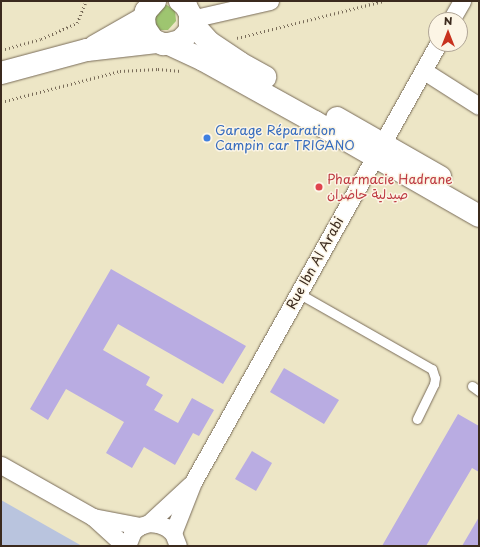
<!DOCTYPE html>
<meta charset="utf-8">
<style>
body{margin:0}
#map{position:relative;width:480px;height:547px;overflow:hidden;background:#ede6c6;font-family:"Playpen Sans","Playpen Sans Arabic",sans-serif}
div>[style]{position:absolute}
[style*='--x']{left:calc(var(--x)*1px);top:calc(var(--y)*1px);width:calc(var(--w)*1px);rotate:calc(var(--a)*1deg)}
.industrial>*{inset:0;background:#b9c4de}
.green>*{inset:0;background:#9ec570}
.building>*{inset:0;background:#b9ace2}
.path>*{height:2.5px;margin-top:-1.25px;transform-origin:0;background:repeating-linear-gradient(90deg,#796c59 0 1px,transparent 0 4px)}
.roads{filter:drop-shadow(0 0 1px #796c59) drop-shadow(0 0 1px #796c59)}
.lane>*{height:9px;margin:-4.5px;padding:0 4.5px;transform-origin:4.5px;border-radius:4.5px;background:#fff}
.street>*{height:17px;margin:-8.5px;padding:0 8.5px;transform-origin:8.5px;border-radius:8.5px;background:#fff}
.secondary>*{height:22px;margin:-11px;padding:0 11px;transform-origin:11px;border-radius:11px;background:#fff}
.dots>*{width:11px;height:11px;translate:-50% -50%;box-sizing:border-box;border:2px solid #fcf5e5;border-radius:50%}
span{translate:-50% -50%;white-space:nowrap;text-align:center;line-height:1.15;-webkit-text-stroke:3px #fcf5e5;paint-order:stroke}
.shop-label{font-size:13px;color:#366cbe}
.left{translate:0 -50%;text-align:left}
.health-label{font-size:13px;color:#be3a42}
.street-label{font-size:13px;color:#3b2a1e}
.frame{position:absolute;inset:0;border:2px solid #3b2a1e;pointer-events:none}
.north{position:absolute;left:428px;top:12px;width:40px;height:40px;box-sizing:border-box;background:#fcf5e5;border:1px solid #afa495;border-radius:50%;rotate:0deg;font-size:11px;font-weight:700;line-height:16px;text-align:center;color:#3b2a1e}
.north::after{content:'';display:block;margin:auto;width:14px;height:18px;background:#c8321e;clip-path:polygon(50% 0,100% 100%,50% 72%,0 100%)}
</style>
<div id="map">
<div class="industrial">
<div style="clip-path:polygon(1px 500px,82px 546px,1px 546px)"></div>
</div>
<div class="green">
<div style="clip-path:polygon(165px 4px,175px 10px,176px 21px,168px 30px,160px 30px,157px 29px,150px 15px)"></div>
</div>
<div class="building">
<div style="clip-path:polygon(111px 269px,246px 346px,223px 384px,118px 324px,103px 350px,150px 377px,146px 385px,163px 395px,154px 410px,178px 423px,192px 398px,214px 410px,199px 436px,193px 433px,175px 465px,144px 447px,132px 468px,106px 453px,124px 422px,66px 389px,48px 420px,30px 409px)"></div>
<div style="clip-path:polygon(284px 368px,339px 400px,324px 424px,270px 392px)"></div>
<div style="clip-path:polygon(458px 414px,479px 426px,479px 472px,472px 468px,426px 546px,382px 546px)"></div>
<div style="clip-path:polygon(252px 451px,272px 463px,256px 491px,235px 479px)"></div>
<div style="clip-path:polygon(479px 517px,479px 546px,462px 546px)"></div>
</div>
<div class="path">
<div style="--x:237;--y:38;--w:151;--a:-14.2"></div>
<div style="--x:1;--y:50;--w:41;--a:-15.4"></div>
<div style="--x:41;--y:39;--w:39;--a:-24"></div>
<div style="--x:77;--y:23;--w:24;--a:-68"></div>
<div style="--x:1;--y:102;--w:123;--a:-14.6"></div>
<div style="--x:120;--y:71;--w:38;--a:-3"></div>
<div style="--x:158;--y:69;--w:23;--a:5"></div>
</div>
<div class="roads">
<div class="lane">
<div style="--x:298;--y:293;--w:154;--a:29.6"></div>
<div style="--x:432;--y:369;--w:9;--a:72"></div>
<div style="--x:435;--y:378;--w:6;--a:99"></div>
<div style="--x:434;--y:384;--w:39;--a:116"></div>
<div style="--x:472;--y:386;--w:9;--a:36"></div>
</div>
<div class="street">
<div style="--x:191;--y:19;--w:81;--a:-12.8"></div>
<div style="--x:451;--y:20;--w:22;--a:-60"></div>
<div style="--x:424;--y:71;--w:65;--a:32.5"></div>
<div style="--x:1;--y:465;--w:106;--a:29.5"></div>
<div style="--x:93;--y:517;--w:43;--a:42.2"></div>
<div style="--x:93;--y:517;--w:48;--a:10.8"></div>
<div style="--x:149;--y:523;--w:56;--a:-42.8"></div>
<div style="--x:173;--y:533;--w:55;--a:-68.6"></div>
<div style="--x:193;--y:482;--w:502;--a:-60.78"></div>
<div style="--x:127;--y:546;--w:16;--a:-68"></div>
<div style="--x:133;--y:531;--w:9;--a:-36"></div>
<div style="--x:140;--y:526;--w:9;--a:-18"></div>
<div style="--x:149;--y:523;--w:9;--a:6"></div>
<div style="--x:158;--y:524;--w:9;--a:21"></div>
<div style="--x:166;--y:527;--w:9;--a:41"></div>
<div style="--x:173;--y:533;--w:14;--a:69"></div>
</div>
<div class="secondary">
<div style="--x:155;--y:1;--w:13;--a:132"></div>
<div style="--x:146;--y:11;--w:7;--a:106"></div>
<div style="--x:144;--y:18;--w:10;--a:84"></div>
<div style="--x:145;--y:28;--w:14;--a:56"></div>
<div style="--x:153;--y:40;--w:11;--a:22"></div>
<div style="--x:163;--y:44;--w:6;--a:0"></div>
<div style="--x:169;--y:44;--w:11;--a:-15"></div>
<div style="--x:180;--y:41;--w:11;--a:-45"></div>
<div style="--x:188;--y:33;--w:5;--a:-68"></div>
<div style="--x:190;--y:28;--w:14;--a:-90"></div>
<div style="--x:190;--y:14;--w:9;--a:-117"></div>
<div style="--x:186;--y:6;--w:8;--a:-140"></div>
<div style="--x:191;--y:22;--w:27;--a:48"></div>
<div style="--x:209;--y:42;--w:37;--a:34"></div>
<div style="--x:240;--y:63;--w:29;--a:29"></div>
<div style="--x:169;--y:44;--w:38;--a:25"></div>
<div style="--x:203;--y:60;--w:128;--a:29"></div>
<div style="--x:315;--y:122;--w:189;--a:29.8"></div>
<div style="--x:95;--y:46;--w:56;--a:-29.7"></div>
<div style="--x:1;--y:73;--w:89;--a:-15"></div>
<div style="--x:87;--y:50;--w:70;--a:-6.5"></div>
<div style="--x:337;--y:118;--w:119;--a:29.8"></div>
</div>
</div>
<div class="dots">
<div style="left:207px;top:138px;background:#3f7fe0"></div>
<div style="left:319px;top:187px;background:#e0444e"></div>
</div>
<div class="shop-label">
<span class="left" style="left:215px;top:138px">Garage Réparation<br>Campin car TRIGANO</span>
</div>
<div class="health-label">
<span class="left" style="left:327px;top:187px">Pharmacie Hadrane<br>صيدلية حاضران</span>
</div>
<div class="street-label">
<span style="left:315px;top:263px;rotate:-61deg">Rue Ibn Al Arabi</span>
</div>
<div class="frame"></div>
<div class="north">N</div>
</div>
